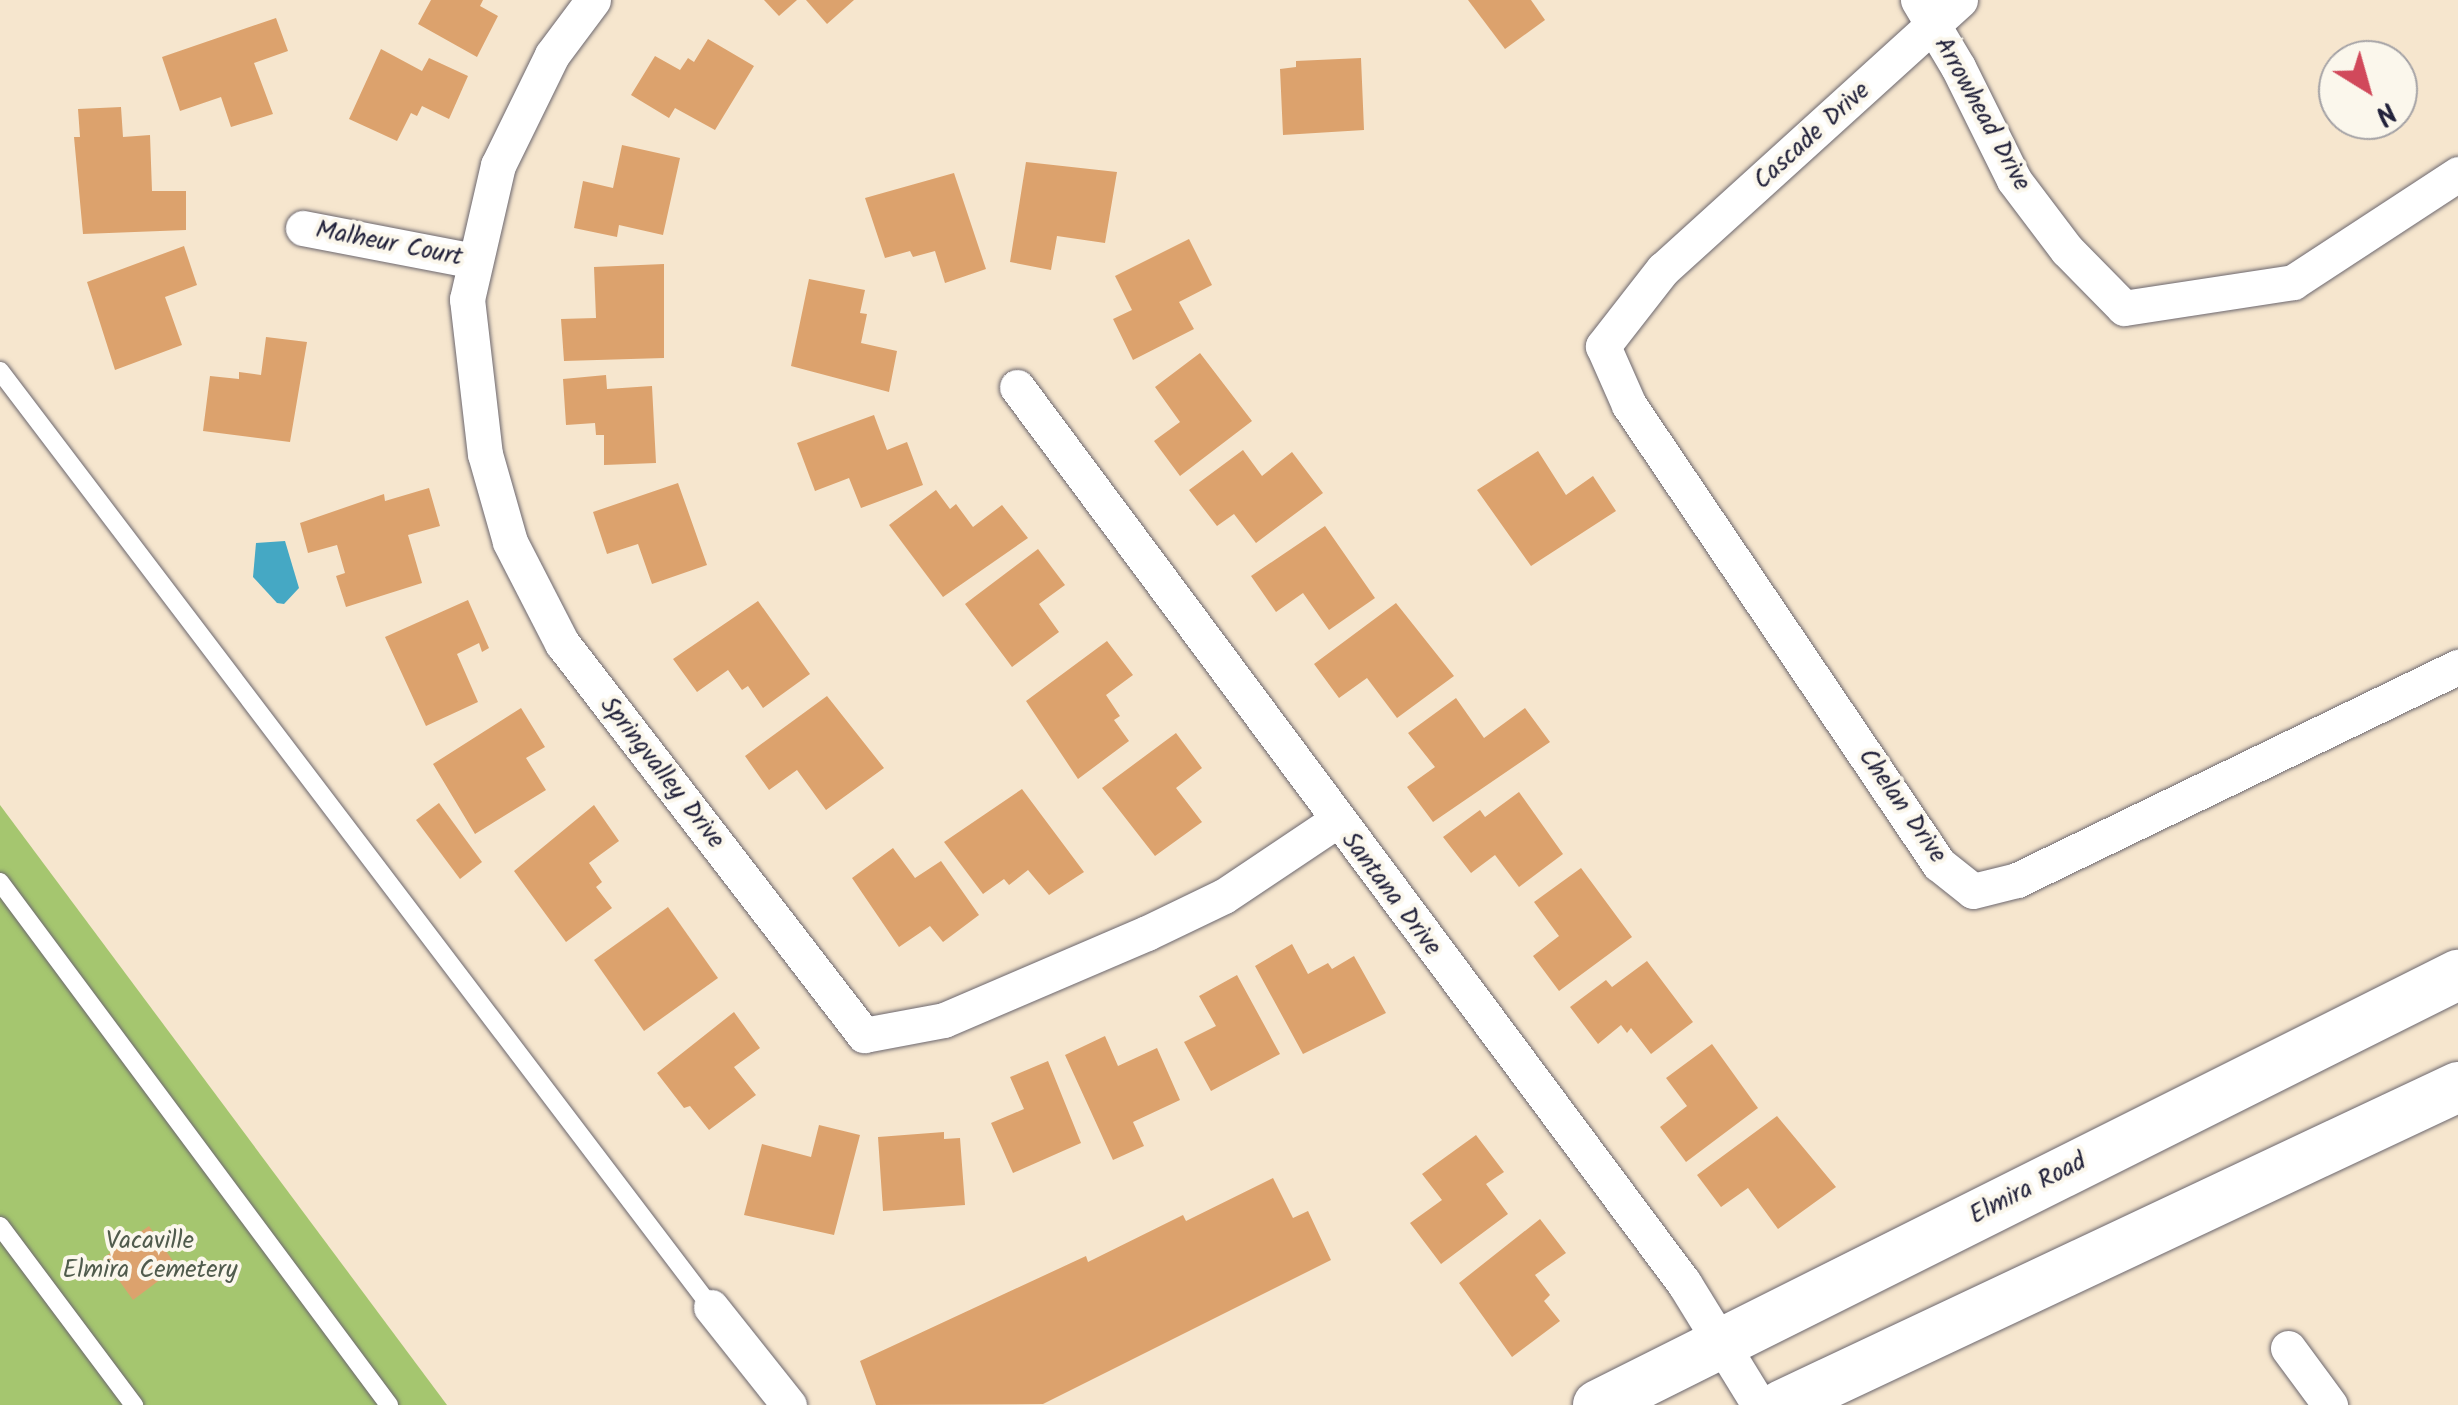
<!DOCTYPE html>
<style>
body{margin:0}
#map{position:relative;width:2458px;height:1405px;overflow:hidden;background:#f6e6ce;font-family:Kalam,sans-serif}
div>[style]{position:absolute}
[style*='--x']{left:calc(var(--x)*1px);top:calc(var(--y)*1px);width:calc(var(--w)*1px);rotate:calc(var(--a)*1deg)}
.green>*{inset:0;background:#a5c66f}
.water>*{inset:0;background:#45a8c4}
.building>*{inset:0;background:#dca26d}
.roads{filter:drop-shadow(0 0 2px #6c676e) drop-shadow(0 0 2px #6c676e)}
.service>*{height:18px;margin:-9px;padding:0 9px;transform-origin:9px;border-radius:9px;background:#fff}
.minor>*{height:35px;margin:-17.5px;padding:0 17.5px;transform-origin:17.5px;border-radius:17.5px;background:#fff}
.secondary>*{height:50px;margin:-25px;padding:0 25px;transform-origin:25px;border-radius:25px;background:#fff}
span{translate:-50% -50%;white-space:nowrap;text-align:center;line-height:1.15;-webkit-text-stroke:8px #fbf7ec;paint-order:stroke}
.street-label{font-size:25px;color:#22223b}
.park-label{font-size:25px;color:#505b4d}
.north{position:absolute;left:2318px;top:40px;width:100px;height:100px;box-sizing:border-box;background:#fbf7ec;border:2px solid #a4a2a5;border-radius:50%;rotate:143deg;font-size:28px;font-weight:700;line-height:40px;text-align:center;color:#22223b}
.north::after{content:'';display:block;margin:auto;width:35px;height:45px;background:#d1495b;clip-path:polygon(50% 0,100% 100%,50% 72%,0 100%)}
</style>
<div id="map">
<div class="green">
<div style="clip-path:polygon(0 805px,447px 1405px,0 1405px)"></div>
</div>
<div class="water">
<div style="clip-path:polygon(285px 541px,299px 588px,284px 604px,277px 603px,253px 577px,256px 543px)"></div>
</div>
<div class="building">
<div style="clip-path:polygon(431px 0,483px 0,480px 6px,498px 16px,477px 57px,418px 24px)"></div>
<div style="clip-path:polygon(764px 0,797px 0,779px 16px)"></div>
<div style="clip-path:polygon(806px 0,854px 0,827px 24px)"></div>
<div style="clip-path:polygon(1468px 0,1531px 0,1545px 20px,1505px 49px)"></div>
<div style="clip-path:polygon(276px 18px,288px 51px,254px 63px,273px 114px,231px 127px,221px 97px,180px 111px,162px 57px)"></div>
<div style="clip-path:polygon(708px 39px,754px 66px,715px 130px,675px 108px,669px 118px,631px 95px,655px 56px,680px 70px,688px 58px,694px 62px)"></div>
<div style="clip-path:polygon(381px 49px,422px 71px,429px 58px,468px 76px,449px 119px,422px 106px,417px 116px,411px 113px,397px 141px,349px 119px)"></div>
<div style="clip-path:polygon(1361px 58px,1364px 130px,1283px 135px,1280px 69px,1296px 67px,1296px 61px)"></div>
<div style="clip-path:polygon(121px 107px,123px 137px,150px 135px,152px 191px,186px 191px,186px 230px,83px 234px,74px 137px,80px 137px,78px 109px)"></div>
<div style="clip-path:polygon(622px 145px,680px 158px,663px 235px,619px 225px,617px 237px,574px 228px,583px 181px,613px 188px)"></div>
<div style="clip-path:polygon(1026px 162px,1117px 172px,1105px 243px,1057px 236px,1051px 270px,1010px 262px)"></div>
<div style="clip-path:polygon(954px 173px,986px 269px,945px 283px,935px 251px,913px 257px,910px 251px,885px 258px,865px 198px)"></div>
<div style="clip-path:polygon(1189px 239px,1212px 285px,1179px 302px,1194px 329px,1133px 360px,1113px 319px,1132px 310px,1115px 276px)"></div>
<div style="clip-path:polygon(184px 246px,197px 285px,165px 297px,182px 345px,115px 370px,87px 282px)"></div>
<div style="clip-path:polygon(664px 264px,664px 358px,564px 361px,561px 319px,596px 318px,594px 267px)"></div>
<div style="clip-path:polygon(809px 279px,865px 290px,860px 313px,867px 314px,861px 343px,897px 351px,889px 392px,791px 366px)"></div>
<div style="clip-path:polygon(266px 337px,307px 342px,290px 442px,203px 431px,210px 376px,239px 379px,239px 372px,261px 375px)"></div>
<div style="clip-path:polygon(1200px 353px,1252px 421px,1180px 476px,1154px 441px,1180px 422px,1155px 387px)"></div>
<div style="clip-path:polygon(606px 375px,607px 389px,652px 386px,656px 463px,604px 465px,604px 435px,596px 435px,595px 423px,566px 425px,563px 379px)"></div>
<div style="clip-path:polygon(874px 415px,887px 450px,907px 442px,923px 485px,861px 508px,849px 478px,815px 491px,797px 443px)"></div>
<div style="clip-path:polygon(1243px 450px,1262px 476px,1292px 452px,1323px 493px,1256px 543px,1234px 514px,1217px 526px,1189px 490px)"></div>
<div style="clip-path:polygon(1538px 451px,1566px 495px,1593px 476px,1616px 511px,1531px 566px,1477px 490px)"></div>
<div style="clip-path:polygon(678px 483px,707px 565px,652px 584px,638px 544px,607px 554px,593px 512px)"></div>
<div style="clip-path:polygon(429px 488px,440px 526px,408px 535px,422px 583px,346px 607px,336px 576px,345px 573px,337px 545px,308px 553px,300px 523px,384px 494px,385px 501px)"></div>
<div style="clip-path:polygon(936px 490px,950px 509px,956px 504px,973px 527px,1002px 505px,1028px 538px,943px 597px,889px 525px)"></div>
<div style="clip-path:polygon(1325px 526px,1375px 598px,1329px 630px,1303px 593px,1276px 612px,1251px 576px)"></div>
<div style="clip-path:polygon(1038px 549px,1065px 585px,1039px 604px,1059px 632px,1012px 667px,965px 604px)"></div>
<div style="clip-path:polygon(468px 600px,489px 648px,482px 652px,479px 643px,457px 654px,478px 702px,426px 726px,385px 637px)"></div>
<div style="clip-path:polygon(758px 601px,810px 674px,763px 708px,748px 686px,742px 690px,728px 670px,697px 692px,673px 659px)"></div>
<div style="clip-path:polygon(1396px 603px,1454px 676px,1397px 718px,1367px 678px,1339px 698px,1314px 664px)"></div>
<div style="clip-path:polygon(1107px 641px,1133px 675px,1106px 695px,1120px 716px,1114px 720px,1129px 741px,1078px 779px,1026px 701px)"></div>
<div style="clip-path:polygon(827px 696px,884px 768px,826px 810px,797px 770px,769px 790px,745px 756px)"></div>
<div style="clip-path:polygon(1456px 698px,1484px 738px,1525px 708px,1550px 742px,1433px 822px,1407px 787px,1435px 767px,1408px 733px)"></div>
<div style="clip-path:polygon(521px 708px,545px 747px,526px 758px,546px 790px,475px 834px,433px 764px)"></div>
<div style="clip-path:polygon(1176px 733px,1202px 768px,1176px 788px,1202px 822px,1155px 856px,1102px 788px)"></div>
<div style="clip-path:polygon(1022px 789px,1084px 872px,1049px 895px,1028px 870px,1009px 885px,1004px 879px,983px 894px,944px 842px)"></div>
<div style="clip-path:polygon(1519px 792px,1563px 854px,1519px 887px,1495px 855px,1471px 873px,1443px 837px,1480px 810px,1485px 817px)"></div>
<div style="clip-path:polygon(439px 803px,482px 862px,460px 879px,416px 820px)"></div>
<div style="clip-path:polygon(594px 805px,619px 841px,589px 863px,602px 882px,596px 887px,612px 908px,566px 942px,514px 871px)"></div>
<div style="clip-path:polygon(893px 848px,915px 878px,941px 861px,979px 915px,943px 942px,930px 926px,899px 947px,852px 878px)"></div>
<div style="clip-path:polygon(1581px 868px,1632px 937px,1559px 991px,1533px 956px,1559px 936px,1534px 902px)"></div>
<div style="clip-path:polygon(668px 907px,718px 978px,644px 1031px,594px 960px)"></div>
<div style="clip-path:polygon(1292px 944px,1308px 974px,1328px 963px,1332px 969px,1354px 956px,1386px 1013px,1303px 1054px,1255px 966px)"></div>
<div style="clip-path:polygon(1647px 961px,1693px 1022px,1651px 1054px,1631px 1028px,1627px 1033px,1621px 1025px,1598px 1044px,1570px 1007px,1606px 980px,1612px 987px)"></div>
<div style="clip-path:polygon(1237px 975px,1280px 1054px,1211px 1091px,1184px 1042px,1216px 1026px,1199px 996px)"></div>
<div style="clip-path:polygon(734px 1012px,760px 1048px,734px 1067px,756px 1095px,709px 1130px,690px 1106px,684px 1108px,657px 1073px)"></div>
<div style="clip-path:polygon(1105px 1036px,1118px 1066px,1157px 1048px,1180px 1100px,1133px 1122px,1144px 1146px,1113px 1160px,1065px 1055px)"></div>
<div style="clip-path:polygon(1712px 1044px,1758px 1108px,1686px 1162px,1660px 1127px,1687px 1106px,1666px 1078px)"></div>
<div style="clip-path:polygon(1048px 1061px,1081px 1143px,1013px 1173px,991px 1123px,1024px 1109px,1010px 1077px)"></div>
<div style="clip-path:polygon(1777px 1116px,1836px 1187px,1778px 1229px,1748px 1188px,1721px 1207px,1697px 1175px)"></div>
<div style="clip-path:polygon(819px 1125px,860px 1135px,834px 1235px,744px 1215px,762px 1144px,811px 1157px)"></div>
<div style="clip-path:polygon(944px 1132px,944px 1139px,960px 1138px,965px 1205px,883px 1211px,878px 1137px)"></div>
<div style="clip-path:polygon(1476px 1135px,1504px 1172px,1486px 1184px,1508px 1214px,1441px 1264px,1410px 1223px,1442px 1200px,1422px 1174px)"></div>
<div style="clip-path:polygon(1273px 1178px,1293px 1218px,1308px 1211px,1331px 1260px,1043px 1404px,876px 1405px,860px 1361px,1086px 1256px,1088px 1262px,1183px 1215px,1186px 1221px)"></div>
<div style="clip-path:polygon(1540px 1219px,1566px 1253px,1535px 1275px,1550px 1295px,1544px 1301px,1560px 1321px,1512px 1357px,1459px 1283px)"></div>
<div style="clip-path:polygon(149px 1226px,177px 1267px,133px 1300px,103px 1258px)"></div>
</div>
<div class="roads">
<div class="service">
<div style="--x:0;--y:371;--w:1175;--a:52.78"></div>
<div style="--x:0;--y:882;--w:652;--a:53.36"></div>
<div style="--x:0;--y:1226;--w:224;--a:53.2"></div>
</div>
<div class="minor">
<div style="--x:593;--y:0;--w:69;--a:126.7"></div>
<div style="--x:552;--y:55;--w:123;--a:116.1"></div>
<div style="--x:498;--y:165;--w:138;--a:103"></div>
<div style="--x:467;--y:299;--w:156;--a:83.4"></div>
<div style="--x:485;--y:454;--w:91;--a:74.1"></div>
<div style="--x:510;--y:542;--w:114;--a:62.8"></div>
<div style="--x:562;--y:643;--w:495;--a:52.4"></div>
<div style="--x:864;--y:1035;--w:81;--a:-10.6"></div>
<div style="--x:944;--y:1020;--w:221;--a:-23.2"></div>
<div style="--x:1147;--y:933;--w:85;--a:-25.7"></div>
<div style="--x:1224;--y:896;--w:135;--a:-33.8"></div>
<div style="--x:1918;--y:0;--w:78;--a:59.2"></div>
<div style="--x:1958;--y:67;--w:126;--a:63.6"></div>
<div style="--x:2014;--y:180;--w:88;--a:52.9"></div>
<div style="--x:2067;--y:250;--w:81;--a:45.5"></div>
<div style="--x:2124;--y:308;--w:171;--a:-8.7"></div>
<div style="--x:2293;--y:282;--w:197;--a:-33.2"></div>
<div style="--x:1960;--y:0;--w:401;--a:137.8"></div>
<div style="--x:1663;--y:269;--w:98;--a:127.9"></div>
<div style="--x:1603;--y:346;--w:64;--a:66.2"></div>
<div style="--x:1629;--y:405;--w:554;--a:55.97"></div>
<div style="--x:1939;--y:864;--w:43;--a:38.5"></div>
<div style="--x:1973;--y:891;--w:45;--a:-14"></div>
<div style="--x:2017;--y:880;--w:490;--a:-25.8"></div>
<div style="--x:303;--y:228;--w:175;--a:10.9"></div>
<div style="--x:1017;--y:387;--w:1117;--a:53.34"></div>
<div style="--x:1684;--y:1283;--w:143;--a:58.4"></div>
<div style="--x:711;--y:1307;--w:125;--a:51.5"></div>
<div style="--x:2288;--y:1348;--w:71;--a:53.6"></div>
</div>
<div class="secondary">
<div style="--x:1598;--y:1405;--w:962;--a:-26.57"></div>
<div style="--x:1782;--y:1405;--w:747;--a:-25.19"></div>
</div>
</div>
<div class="street-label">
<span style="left:1982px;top:114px;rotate:61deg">Arrowhead Drive</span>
<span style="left:1812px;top:136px;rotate:-42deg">Cascade Drive</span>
<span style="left:389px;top:244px;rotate:11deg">Malheur Court</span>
<span style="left:662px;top:773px;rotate:52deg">Springvalley Drive</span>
<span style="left:1902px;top:806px;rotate:55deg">Chelan Drive</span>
<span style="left:1391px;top:894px;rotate:53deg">Santana Drive</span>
<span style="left:2028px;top:1189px;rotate:-27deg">Elmira Road</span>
</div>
<div class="park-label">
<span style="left:150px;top:1256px">Vacaville<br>Elmira Cemetery</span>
</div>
<div class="north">N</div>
</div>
